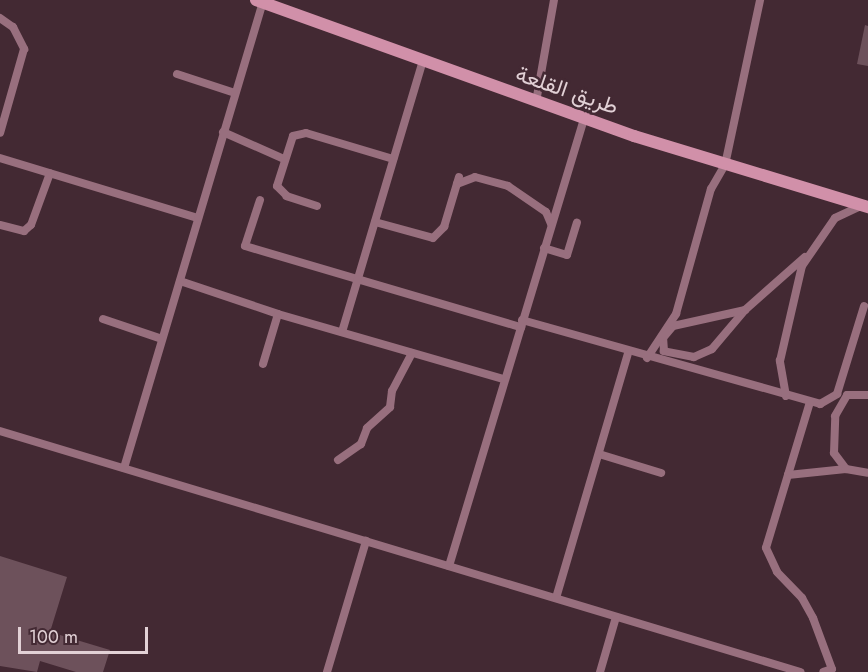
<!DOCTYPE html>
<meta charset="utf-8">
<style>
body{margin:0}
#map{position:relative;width:868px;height:672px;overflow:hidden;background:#432933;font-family:Jost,Vazirmatn,sans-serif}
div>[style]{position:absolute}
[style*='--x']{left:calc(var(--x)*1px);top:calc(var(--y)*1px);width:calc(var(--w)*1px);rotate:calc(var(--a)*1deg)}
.building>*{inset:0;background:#6d515b}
.street>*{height:8px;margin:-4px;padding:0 4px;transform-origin:4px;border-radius:4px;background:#986f7e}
.secondary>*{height:12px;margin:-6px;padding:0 6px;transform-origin:6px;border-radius:6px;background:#d190a9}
span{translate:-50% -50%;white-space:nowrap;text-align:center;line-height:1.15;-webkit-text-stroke:5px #432933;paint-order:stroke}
.street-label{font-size:22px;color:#e2d1d6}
.scale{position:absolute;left:18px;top:627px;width:130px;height:27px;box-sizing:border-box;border:3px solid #e2d1d6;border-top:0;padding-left:8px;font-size:18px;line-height:21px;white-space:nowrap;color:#e2d1d6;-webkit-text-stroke:4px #432933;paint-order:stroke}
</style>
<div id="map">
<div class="building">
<div style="clip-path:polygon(865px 25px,868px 26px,868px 66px,857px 64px)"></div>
<div style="clip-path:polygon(0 556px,67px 577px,50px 632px,110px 650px,103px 672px,76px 672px,40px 661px,37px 672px,0 666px)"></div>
</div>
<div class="street">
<div style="--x:0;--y:18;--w:16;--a:35"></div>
<div style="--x:13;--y:27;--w:25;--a:63"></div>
<div style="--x:24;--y:49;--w:87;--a:105.9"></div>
<div style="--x:177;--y:74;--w:61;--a:18.1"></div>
<div style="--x:536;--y:102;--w:104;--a:-80"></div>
<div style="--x:223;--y:132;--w:67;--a:23.9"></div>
<div style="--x:0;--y:158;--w:207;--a:16.9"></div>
<div style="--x:457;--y:184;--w:19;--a:-21"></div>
<div style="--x:475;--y:177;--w:34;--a:15"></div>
<div style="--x:508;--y:186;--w:46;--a:34.4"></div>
<div style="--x:546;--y:212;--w:13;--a:67"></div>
<div style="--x:260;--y:200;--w:48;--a:108.1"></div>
<div style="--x:245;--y:246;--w:288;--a:16.4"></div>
<div style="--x:317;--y:206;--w:32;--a:-162"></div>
<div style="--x:287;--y:196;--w:14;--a:-135"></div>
<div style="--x:277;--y:186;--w:52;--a:-72.3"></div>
<div style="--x:293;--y:136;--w:13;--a:-13"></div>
<div style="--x:306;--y:133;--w:91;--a:16.6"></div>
<div style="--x:375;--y:222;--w:60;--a:15.4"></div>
<div style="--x:433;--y:238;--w:16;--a:-45"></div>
<div style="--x:444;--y:227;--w:52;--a:-73.3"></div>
<div style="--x:0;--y:225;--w:25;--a:14"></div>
<div style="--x:24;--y:231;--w:9;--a:-41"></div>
<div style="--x:31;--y:225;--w:55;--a:-69.9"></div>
<div style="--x:544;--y:248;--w:24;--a:17"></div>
<div style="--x:567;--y:255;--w:34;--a:-73"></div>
<div style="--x:180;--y:281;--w:103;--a:18.6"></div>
<div style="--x:745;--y:310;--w:51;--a:130.2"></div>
<div style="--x:712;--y:349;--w:20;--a:156"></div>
<div style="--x:694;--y:357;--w:31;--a:-169"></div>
<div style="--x:664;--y:351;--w:13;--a:-94"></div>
<div style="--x:663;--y:338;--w:16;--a:-50"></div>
<div style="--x:673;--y:326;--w:74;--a:-12.5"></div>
<div style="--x:745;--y:310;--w:80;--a:-41.5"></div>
<div style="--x:103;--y:319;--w:62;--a:18.7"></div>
<div style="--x:522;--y:320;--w:310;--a:15.7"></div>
<div style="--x:820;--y:404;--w:20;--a:-30"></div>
<div style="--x:837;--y:394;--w:92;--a:-72.9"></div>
<div style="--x:342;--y:332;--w:283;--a:-73.4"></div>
<div style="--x:647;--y:358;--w:53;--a:-56.6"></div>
<div style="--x:676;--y:314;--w:130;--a:-74.4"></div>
<div style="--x:711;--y:189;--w:28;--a:-60"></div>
<div style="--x:725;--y:165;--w:169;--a:-78"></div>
<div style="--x:263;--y:364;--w:52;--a:-73.3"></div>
<div style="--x:278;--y:314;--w:234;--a:16.1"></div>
<div style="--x:786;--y:396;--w:36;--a:-100"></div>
<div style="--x:780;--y:361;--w:98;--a:-77"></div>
<div style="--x:802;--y:266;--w:58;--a:-55.5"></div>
<div style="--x:835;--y:218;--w:31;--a:-25"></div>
<div style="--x:810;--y:402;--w:152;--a:106.8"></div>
<div style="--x:766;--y:548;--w:26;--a:65"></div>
<div style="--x:777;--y:572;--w:36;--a:46"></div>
<div style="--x:802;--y:598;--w:23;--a:61"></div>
<div style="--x:813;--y:618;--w:54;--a:69.6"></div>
<div style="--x:832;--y:669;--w:9;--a:162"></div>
<div style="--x:0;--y:431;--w:836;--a:16.76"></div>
<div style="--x:599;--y:454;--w:65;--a:17"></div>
<div style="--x:338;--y:460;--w:28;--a:-35"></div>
<div style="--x:361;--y:444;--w:17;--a:-69"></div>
<div style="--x:367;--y:428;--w:31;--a:-42"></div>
<div style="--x:390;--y:407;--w:16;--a:-83"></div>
<div style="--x:392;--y:391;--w:43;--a:-62.2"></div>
<div style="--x:124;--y:468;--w:485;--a:-73.4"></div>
<div style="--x:846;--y:469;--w:20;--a:-127"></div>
<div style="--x:834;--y:453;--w:37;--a:-88"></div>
<div style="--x:835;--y:416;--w:24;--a:-60"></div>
<div style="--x:847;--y:395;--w:21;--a:0"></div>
<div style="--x:788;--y:475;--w:58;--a:-5.9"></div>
<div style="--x:846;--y:469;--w:22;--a:10"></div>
<div style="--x:449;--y:566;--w:468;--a:-73.2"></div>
<div style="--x:556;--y:598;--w:255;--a:-73.6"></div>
<div style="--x:327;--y:672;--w:137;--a:-73.4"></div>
<div style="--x:600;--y:672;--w:57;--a:-73.8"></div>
</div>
<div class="secondary">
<div style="--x:256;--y:0;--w:402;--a:19.8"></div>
<div style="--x:634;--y:136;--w:245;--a:16.9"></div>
</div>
<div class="street-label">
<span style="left:567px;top:90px;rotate:19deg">طريق القلعة</span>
</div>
<div class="scale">100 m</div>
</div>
